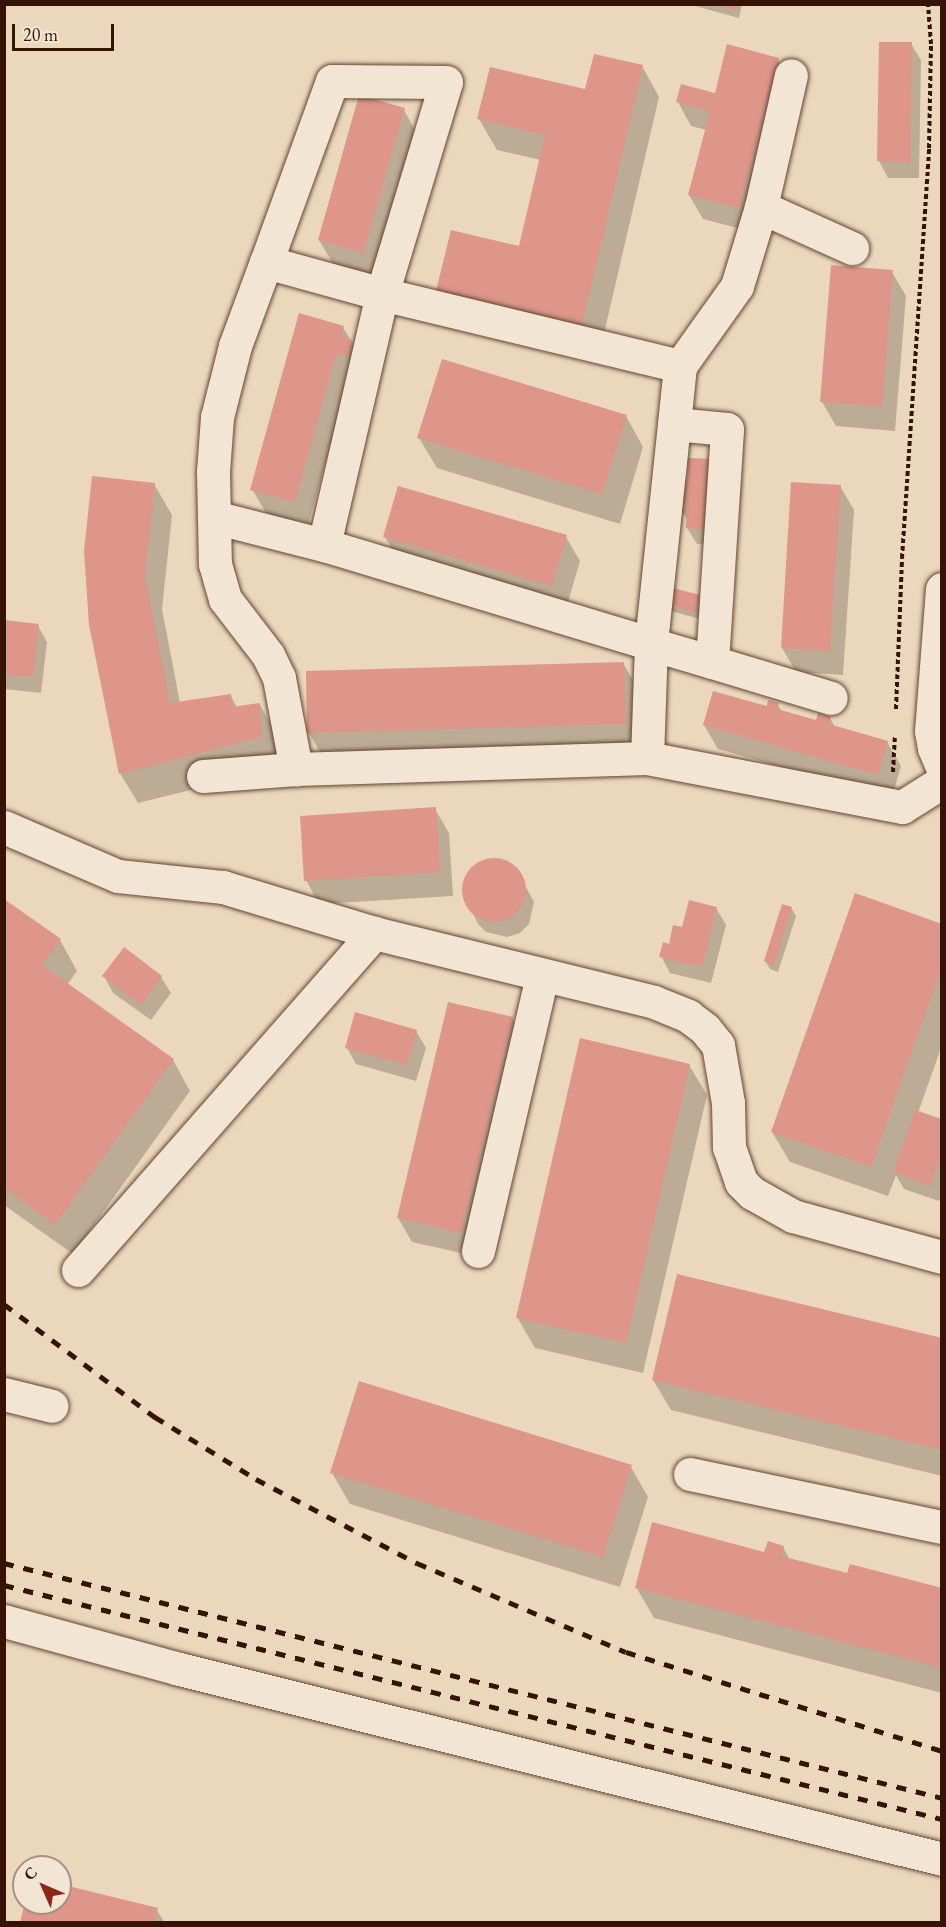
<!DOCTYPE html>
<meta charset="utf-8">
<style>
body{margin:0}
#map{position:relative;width:946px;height:1927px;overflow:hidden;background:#ebd7bb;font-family:"EB Garamond",serif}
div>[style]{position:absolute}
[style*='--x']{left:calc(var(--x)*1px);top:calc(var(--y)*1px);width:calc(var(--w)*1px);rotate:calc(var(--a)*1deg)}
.shadow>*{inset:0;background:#0003}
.building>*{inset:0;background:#dd9689}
.round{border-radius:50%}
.path>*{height:4px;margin-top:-2px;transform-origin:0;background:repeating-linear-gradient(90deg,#351405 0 4.5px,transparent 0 7.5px)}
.roads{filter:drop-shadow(0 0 2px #624532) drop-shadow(0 0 2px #624532)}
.minor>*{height:33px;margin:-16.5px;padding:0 16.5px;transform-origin:16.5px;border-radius:16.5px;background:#f2e5d3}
.rail>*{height:4.5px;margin-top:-2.25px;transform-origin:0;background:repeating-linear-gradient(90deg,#351405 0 10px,transparent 0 20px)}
span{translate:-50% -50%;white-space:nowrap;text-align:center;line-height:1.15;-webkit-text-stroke:4.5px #f2e5d3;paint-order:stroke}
.frame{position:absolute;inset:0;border:6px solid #351405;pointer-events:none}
.north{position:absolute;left:12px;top:1855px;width:60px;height:60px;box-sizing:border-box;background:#f2e5d3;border:2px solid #a69181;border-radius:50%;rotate:315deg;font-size:16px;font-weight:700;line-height:24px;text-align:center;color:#351405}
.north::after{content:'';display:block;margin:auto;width:21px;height:27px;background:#8f2418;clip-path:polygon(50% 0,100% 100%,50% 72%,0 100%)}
.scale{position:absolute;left:12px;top:24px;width:102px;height:27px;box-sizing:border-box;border:3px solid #351405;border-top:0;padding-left:8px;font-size:18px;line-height:21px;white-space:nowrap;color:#351405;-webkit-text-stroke:4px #f2e5d3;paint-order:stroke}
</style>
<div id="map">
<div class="shadow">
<div style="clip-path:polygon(688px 4px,742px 4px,739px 18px)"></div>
<div style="clip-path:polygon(911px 44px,921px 60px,919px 178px,888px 178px,879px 161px)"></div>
<div style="clip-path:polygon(778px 59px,792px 83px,753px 232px,703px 219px,689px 195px,706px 130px,691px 126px,678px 102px,716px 94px)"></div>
<div style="clip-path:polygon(642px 66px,659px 97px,599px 355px,456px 321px,520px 248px,541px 160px,497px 150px,479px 119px,586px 91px)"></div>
<div style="clip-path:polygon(404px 110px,417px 134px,377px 277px,333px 264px,319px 240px)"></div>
<div style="clip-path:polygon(832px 267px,892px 272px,906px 296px,895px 431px,836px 426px,822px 402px)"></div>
<div style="clip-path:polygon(343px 327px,365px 365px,350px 377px,308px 525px,266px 513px,252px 489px)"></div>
<div style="clip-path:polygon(626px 416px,643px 447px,620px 524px,437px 468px,419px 438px)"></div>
<div style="clip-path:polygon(677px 482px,725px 545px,697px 544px,687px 528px,687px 519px,676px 503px)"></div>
<div style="clip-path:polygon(154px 484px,172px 515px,162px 609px,180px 703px,231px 696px,237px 708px,260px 705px,277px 735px,279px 768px,138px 803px,120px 773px)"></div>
<div style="clip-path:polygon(840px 486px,854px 510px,843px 675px,796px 672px,782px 648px)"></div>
<div style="clip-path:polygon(385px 537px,566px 537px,580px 561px,566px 609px,399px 561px)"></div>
<div style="clip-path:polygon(699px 597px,703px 605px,700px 619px,671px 611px,667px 603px)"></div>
<div style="clip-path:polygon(4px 622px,38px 626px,47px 642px,41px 693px,4px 689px)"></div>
<div style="clip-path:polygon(623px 663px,641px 694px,643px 755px,327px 764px,309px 733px,308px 672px)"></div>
<div style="clip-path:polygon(778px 705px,782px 712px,817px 722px,830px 718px,835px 727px,887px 742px,901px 766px,892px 798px,718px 749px,704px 725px)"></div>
<div style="clip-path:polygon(435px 809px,449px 833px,453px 896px,319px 904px,306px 880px)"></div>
<div style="clip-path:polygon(495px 859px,508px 863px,518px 872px,534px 902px,529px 924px,520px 933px,507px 937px,486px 932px,478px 924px,464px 895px,464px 883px,469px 872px,486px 860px)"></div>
<div style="clip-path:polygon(4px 900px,60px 940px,77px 971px,67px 985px,173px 1060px,190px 1091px,73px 1254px,4px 1205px)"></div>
<div style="clip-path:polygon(716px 908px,726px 925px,711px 983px,670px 973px,661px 956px,684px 929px)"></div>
<div style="clip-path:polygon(791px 908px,796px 916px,778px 972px,770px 969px,765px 961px)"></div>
<div style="clip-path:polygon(942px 925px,942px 1045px,918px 1113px,942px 1121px,942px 1195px,939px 1201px,904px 1189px,896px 1175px,888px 1196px,790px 1162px,772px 1132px)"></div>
<div style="clip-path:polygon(104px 976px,161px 977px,171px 993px,151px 1020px,113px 993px)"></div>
<div style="clip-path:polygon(512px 1018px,525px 1042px,475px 1256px,412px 1242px,398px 1218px)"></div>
<div style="clip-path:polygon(416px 1031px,426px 1048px,416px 1081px,356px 1064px,347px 1048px)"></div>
<div style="clip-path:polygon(689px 1065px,707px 1095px,643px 1373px,535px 1348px,517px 1317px)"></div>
<div style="clip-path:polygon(942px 1340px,942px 1476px,671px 1410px,653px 1380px)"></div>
<div style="clip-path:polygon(631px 1467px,648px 1497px,620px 1587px,350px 1504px,332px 1473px)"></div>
<div style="clip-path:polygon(783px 1547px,790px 1560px,848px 1575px,942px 1589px,942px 1693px,654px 1618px,636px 1587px)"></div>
<div style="clip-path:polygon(60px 1886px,157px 1910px,164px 1922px,21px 1922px,26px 1903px,60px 1903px)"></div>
</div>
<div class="building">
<div style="clip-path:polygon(714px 4px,736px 4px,735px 11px)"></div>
<div style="clip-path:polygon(879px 42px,912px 42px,910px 162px,877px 161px)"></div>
<div style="clip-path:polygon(727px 44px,779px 58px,739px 208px,688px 195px,710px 111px,676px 102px,681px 84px,715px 93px)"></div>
<div style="clip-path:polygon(594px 54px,643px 65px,582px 325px,436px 291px,451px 230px,519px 246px,545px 135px,477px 119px,490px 67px,585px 89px)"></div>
<div style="clip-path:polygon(359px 95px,405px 108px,363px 253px,318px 240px)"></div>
<div style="clip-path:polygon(831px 265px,893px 270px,882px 407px,820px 402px)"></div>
<div style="clip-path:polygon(299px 313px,344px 326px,341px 336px,352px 340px,347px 357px,336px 354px,295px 502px,250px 490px)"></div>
<div style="clip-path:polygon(442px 359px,627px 415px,602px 494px,417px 438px)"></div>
<div style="clip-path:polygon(688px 458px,719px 459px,716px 529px,686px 528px,687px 503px,675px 503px,675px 480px,687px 481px)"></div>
<div style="clip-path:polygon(92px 476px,155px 483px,145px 577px,170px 703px,231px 694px,232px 707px,260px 703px,262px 737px,119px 774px,89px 625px,84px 551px)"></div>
<div style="clip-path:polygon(791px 482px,841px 485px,830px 651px,781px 648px)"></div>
<div style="clip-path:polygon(398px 486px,567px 535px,552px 586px,383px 537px)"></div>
<div style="clip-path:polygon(669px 587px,700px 595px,695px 612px,665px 603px)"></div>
<div style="clip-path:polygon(4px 620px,39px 624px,33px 677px,4px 674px)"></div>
<div style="clip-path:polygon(624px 662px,626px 724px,307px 733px,306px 671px)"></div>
<div style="clip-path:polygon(713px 691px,767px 706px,768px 700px,779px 703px,777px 709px,816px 720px,818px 713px,831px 717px,829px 724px,888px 741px,878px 775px,703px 725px)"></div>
<div style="clip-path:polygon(436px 807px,440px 872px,304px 881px,300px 816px)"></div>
<div class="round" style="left:462px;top:858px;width:64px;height:64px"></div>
<div style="clip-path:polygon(855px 893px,942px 924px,942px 966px,871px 1167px,771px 1132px)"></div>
<div style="clip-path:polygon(4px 899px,61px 939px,42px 965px,174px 1059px,55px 1225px,4px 1188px)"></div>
<div style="clip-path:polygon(689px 900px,717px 907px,702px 967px,659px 957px,663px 942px,669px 944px,673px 925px,682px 927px)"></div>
<div style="clip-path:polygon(782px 904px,792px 907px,774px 965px,764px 961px)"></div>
<div style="clip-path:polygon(124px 947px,162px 976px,141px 1005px,102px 976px)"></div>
<div style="clip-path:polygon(448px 1002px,513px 1017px,461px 1233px,397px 1218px)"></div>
<div style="clip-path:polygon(355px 1012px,417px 1030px,407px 1065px,345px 1048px)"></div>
<div style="clip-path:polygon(580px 1038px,690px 1064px,626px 1343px,516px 1318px)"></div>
<div style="clip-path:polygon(915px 1110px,942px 1119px,942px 1154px,930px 1186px,893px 1172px)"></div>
<div style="clip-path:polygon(677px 1274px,942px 1338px,942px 1450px,652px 1380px)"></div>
<div style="clip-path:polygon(359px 1381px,632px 1465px,603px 1557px,330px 1473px)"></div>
<div style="clip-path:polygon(652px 1522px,764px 1552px,768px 1541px,784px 1546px,781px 1556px,847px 1573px,850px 1564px,942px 1588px,942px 1668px,635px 1588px)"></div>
<div style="clip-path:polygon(60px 1884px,158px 1908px,154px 1922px,20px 1922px,25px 1903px,60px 1903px)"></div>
</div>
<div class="path">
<div style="--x:896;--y:709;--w:151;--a:-87.7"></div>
<div style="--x:902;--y:558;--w:411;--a:-86.2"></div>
<div style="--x:929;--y:148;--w:104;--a:-88.9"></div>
<div style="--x:931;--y:44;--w:40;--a:-94.3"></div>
<div style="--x:893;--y:772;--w:37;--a:-87"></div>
</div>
<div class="roads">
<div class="minor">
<div style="--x:761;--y:207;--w:100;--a:24.3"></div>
<div style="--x:266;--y:262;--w:120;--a:15.4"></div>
<div style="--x:382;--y:294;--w:221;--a:-73.2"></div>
<div style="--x:446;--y:82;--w:114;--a:-179.5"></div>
<div style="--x:332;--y:81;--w:193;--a:110"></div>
<div style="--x:266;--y:262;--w:90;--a:110.3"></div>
<div style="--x:235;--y:346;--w:73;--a:104.2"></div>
<div style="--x:217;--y:417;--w:55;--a:94.2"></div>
<div style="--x:213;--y:472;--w:92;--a:88.8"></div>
<div style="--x:215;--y:564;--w:36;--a:74"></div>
<div style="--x:225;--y:599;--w:71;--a:52.5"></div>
<div style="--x:268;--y:655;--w:25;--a:64"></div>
<div style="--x:279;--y:678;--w:93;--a:79.4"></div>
<div style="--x:680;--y:366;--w:98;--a:-54.5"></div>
<div style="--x:737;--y:286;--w:83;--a:-73.1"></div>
<div style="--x:761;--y:207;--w:135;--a:-77.2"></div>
<div style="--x:214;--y:517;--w:114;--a:14.3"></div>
<div style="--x:324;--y:545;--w:258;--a:-77"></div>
<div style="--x:382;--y:294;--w:307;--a:13.6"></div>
<div style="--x:680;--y:366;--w:58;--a:95.9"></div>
<div style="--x:674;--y:424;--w:221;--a:96"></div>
<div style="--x:651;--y:644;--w:64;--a:16.4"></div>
<div style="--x:712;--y:662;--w:233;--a:-86.3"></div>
<div style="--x:727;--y:429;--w:53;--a:-174.6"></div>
<div style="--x:324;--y:545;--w:342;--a:16.8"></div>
<div style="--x:651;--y:644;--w:114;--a:92"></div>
<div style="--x:942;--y:589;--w:142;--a:94.4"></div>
<div style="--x:931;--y:731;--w:17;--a:80"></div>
<div style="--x:934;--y:748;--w:21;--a:67"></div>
<div style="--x:712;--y:662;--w:124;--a:16.8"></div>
<div style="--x:203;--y:776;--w:93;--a:-4.3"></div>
<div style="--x:296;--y:769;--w:351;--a:-1.8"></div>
<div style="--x:647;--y:758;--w:260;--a:10.9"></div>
<div style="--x:902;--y:807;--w:47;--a:-32"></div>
<div style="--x:4;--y:827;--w:124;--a:23.3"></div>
<div style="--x:118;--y:876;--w:106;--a:6"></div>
<div style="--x:223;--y:887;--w:158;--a:16.9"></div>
<div style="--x:374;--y:933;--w:288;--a:13.8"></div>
<div style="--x:654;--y:1002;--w:37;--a:22"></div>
<div style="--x:688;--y:1016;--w:21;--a:37"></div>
<div style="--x:705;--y:1029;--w:21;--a:51"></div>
<div style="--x:718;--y:1045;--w:59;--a:80.2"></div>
<div style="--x:728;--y:1103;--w:44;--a:88.7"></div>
<div style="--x:729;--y:1147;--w:37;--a:71"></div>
<div style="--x:741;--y:1182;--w:16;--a:45"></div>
<div style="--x:752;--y:1193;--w:47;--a:29.3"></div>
<div style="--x:793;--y:1216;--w:155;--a:15.4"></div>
<div style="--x:478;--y:1251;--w:282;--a:-76.9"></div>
<div style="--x:78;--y:1270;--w:449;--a:-48.7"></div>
<div style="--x:4;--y:1394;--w:49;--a:14"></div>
<div style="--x:690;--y:1474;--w:258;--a:11.9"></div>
<div style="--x:4;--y:1621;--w:181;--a:15.3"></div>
<div style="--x:179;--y:1669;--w:786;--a:13.98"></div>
</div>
</div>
<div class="rail">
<div style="--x:4;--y:1304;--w:189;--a:36.8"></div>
<div style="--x:155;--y:1417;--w:119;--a:31.5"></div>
<div style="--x:256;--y:1479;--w:182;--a:27.6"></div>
<div style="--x:417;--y:1563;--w:227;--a:23.1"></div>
<div style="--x:626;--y:1652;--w:331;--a:17.4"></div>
<div style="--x:4;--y:1563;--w:967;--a:14.06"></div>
<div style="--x:4;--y:1585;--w:967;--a:14.01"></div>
</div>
<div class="frame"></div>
<div class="north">С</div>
<div class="scale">20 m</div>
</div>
